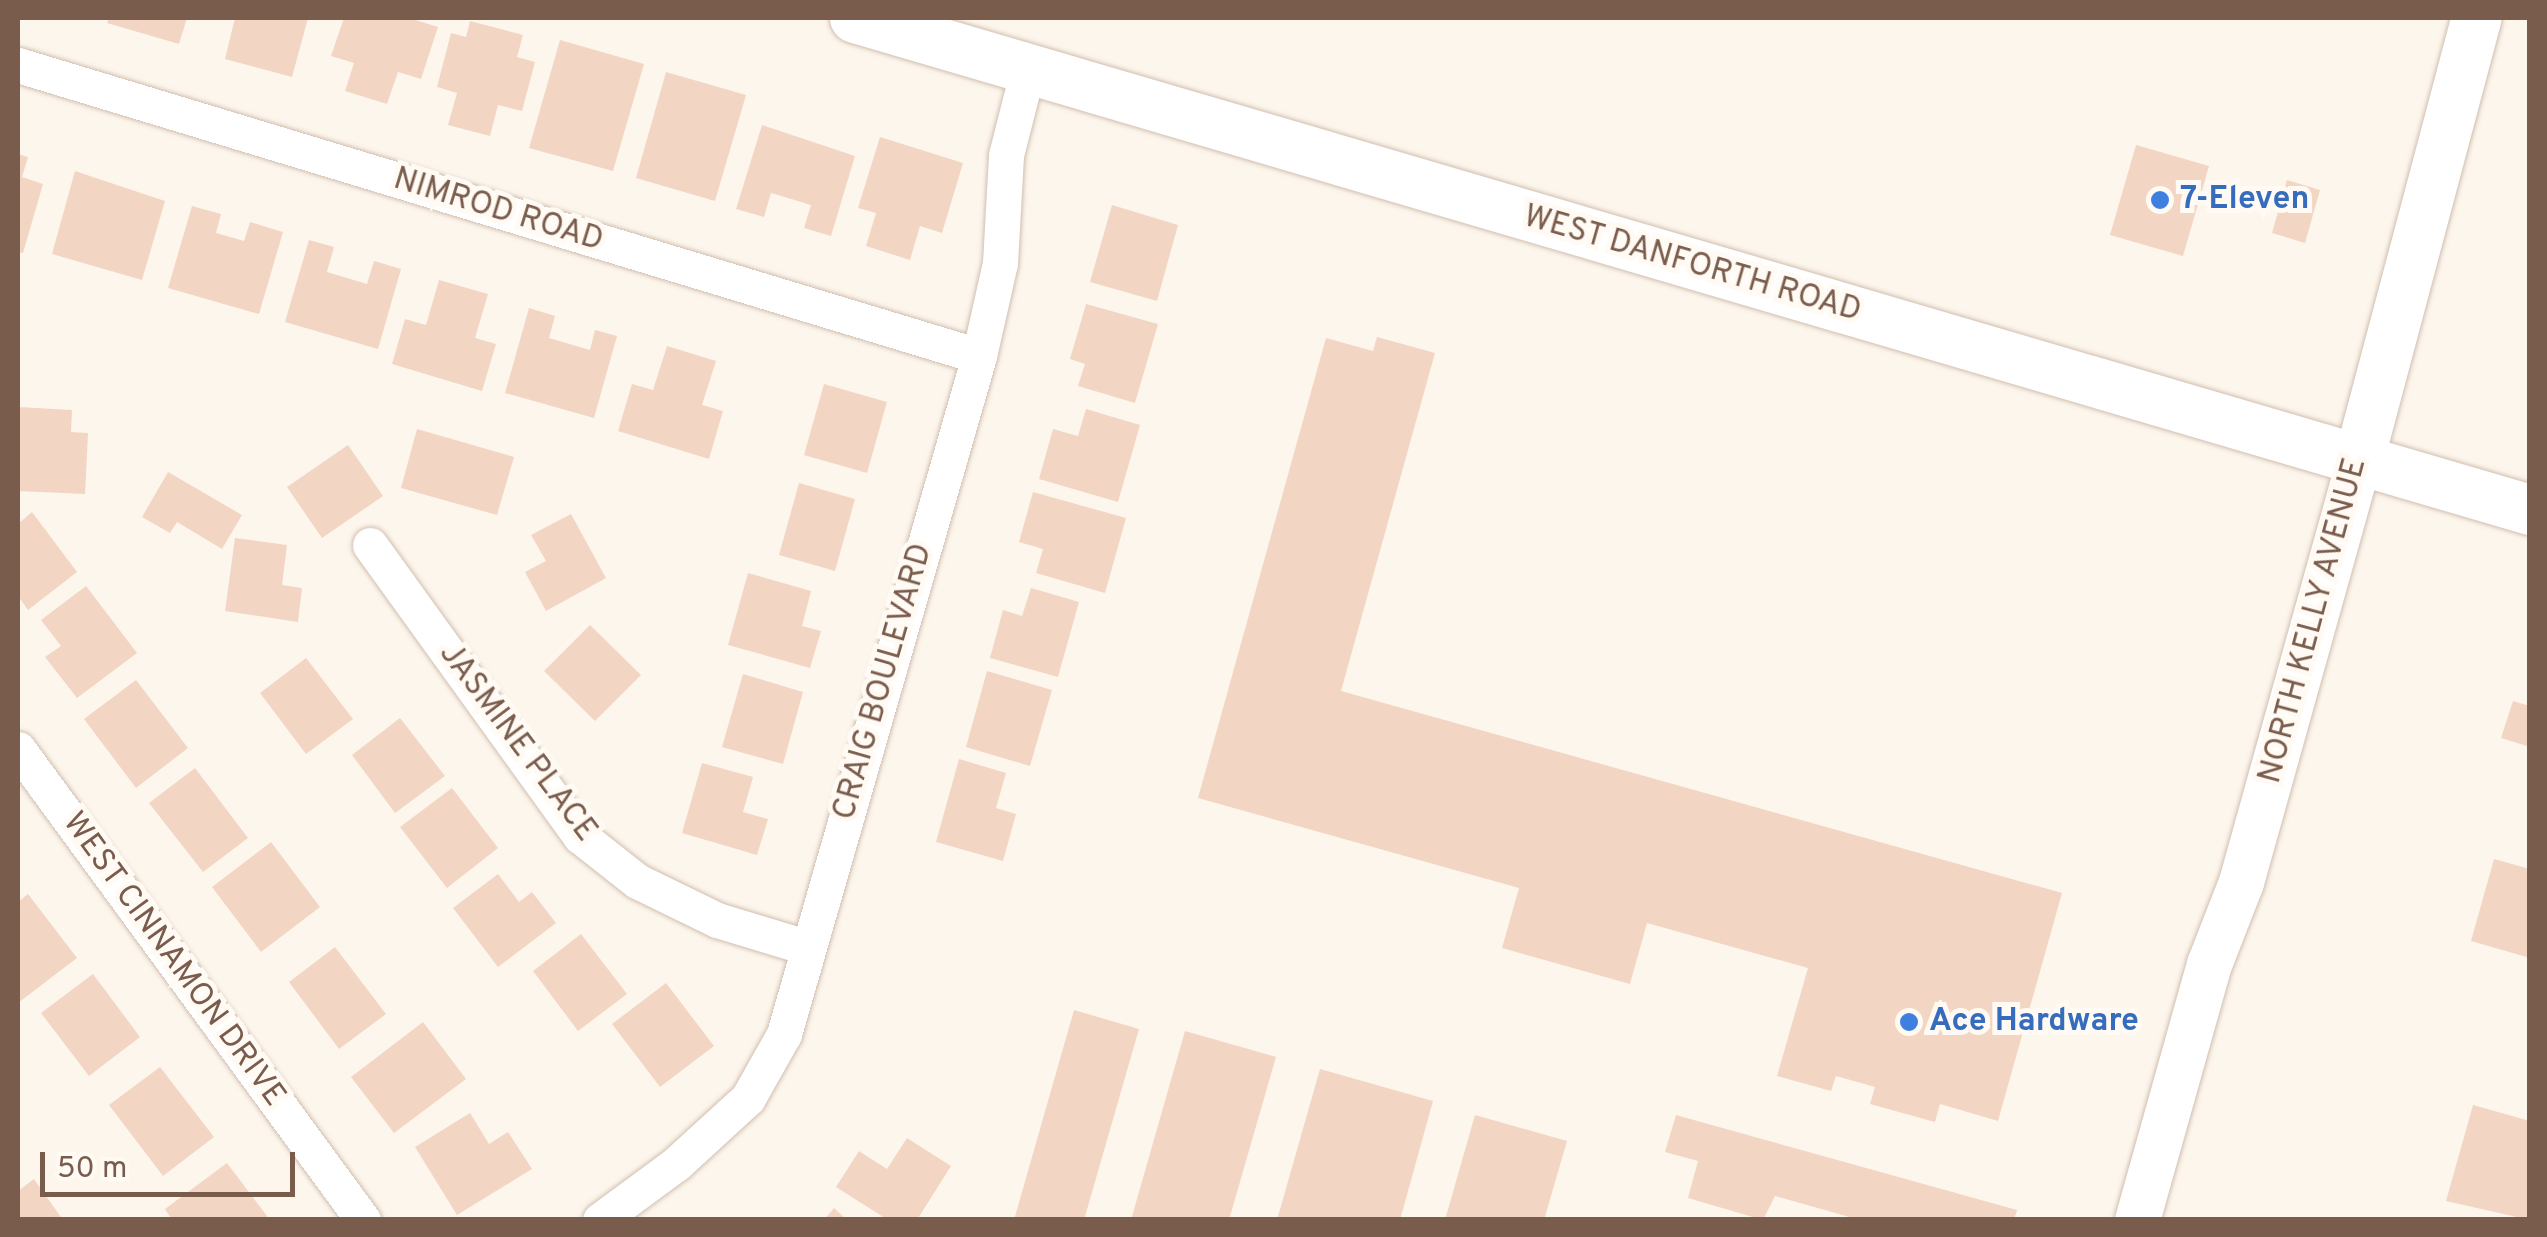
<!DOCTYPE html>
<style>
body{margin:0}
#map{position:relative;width:2547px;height:1237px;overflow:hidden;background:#fdf6ec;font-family:Overpass,sans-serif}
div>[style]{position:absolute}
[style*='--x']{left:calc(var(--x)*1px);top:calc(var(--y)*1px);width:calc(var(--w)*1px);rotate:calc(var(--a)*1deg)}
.building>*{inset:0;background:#f3d5c3}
.roads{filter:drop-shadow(0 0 2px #d1beb0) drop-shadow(0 0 2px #d1beb0)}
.minor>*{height:35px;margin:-17.5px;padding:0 17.5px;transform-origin:17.5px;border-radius:17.5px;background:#fff}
.tertiary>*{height:45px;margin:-22.5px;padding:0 22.5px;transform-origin:22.5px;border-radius:22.5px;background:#fff}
.secondary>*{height:50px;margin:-25px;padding:0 25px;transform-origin:25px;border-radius:25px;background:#fff}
.dots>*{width:28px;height:28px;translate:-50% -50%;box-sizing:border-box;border:5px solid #fffaf3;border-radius:50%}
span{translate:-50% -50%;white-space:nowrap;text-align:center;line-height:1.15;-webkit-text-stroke:10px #fffaf3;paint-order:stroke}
.shop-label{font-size:32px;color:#366cbe;font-weight:700}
.left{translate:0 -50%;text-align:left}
.street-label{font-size:32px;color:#7a5c4d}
.frame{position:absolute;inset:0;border:20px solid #7a5c4d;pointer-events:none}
.scale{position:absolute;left:40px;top:1152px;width:255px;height:45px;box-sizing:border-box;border:5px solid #7a5c4d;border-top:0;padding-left:12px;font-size:30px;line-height:35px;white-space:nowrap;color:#7a5c4d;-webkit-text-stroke:8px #fffaf3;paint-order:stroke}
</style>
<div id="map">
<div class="building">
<div style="clip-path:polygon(109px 18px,187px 18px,179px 44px,107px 23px)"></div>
<div style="clip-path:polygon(235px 18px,308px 18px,292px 77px,225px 59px)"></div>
<div style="clip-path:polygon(344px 18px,409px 18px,438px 27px,421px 79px,398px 72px,387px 104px,345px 91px,354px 63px,331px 56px)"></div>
<div style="clip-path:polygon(470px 21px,523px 35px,517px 57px,535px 62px,522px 111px,498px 105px,490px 136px,448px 125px,457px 93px,437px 87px,451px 33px,466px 37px)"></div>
<div style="clip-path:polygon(560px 40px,644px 64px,613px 171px,529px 148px)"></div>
<div style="clip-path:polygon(666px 72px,746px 95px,715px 201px,636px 178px)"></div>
<div style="clip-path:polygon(762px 125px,855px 156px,831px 236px,804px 228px,811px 205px,771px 193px,764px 217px,736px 209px)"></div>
<div style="clip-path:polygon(880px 137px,963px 163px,942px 233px,920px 226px,910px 260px,866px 246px,876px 213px,858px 208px)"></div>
<div style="clip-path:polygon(2136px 145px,2209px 166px,2183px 256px,2110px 235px)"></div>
<div style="clip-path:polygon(18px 154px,28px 157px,22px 177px,43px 184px,23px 253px,18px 252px)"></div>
<div style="clip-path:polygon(75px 171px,165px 201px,142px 280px,52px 254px)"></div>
<div style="clip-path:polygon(2287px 180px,2320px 190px,2305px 243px,2272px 233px)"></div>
<div style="clip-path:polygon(1112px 205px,1178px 225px,1157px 301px,1090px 282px)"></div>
<div style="clip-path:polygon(192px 206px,221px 214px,216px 233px,244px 241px,250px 222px,283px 232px,259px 314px,168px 288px)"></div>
<div style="clip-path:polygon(309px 240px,334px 247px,327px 272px,367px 284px,374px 261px,401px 269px,378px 349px,285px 322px)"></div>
<div style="clip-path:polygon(439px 280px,488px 294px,475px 338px,496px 344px,482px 391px,392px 364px,405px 319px,426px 325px)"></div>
<div style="clip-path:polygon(1086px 304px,1158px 324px,1135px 403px,1078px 386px,1085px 364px,1070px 359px)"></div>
<div style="clip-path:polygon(529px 308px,555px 316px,549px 338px,590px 350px,595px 330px,617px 336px,594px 418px,505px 393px)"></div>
<div style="clip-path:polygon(1377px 337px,1435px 353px,1341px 691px,2062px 893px,1998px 1121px,1940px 1104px,1935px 1122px,1870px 1104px,1875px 1087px,1836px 1076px,1831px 1091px,1777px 1076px,1808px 968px,1647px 923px,1630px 984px,1502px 948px,1519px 888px,1198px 798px,1326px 338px,1373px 351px)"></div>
<div style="clip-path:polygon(667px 346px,716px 361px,702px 405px,723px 411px,709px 459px,618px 431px,632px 384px,653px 390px)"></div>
<div style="clip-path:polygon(824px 384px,887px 402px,867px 473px,804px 455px)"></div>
<div style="clip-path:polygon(18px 407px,72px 410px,71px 432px,88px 433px,85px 494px,18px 491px)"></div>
<div style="clip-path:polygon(1086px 409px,1140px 425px,1118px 502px,1039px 479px,1053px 429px,1078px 436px)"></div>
<div style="clip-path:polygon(417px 429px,514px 457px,497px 515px,401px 488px)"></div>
<div style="clip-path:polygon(348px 445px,383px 496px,322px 538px,287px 487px)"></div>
<div style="clip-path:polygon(168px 472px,242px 515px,222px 549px,177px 522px,170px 533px,142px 517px)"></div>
<div style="clip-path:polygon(799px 483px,855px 499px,835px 571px,779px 555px)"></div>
<div style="clip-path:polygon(1033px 492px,1126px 518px,1105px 593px,1036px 573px,1043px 549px,1019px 542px)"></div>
<div style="clip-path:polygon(32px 512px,77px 572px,28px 610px,18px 596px,18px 524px)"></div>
<div style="clip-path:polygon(571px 514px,606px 578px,546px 611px,525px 572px,546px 561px,531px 535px)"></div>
<div style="clip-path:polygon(235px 538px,287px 545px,282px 585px,302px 588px,298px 622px,225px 611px)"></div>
<div style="clip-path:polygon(748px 573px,811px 591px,802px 626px,821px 631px,810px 668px,728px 645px)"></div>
<div style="clip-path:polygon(86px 586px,137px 653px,77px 698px,45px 657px,61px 646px,41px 620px)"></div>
<div style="clip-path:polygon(1031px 588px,1079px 602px,1058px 677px,990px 658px,1003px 610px,1022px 616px)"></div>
<div style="clip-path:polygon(590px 625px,641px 675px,595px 721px,544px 671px)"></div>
<div style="clip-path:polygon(306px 658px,353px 719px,306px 754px,260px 693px)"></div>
<div style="clip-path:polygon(987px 671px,1052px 690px,1030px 766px,966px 747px)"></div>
<div style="clip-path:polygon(743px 674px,803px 692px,783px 764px,722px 747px)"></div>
<div style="clip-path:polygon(136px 680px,188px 748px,136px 788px,84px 719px)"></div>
<div style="clip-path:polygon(2513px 701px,2530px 706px,2530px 747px,2501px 738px)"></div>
<div style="clip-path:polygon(400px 718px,445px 776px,395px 813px,352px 755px)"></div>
<div style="clip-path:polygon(959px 759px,1006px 773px,996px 808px,1016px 814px,1003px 861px,936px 842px)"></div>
<div style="clip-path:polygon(702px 763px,753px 777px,743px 812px,768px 819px,757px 855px,682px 833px)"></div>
<div style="clip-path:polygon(195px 768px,248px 838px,203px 872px,149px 803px)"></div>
<div style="clip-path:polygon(452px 788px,498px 848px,447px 888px,400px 827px)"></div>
<div style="clip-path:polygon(271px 842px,320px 907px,261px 952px,212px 887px)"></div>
<div style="clip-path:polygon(2494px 859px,2530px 869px,2530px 958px,2471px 941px)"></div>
<div style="clip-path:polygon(498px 874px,519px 902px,532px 892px,556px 923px,498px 967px,453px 908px)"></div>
<div style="clip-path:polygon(28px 894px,77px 958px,18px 1003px,18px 902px)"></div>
<div style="clip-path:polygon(581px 934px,627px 994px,578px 1031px,533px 971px)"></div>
<div style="clip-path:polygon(335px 947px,386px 1014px,339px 1049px,289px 982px)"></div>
<div style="clip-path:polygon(93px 974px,140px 1037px,89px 1076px,41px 1013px)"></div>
<div style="clip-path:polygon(666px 983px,714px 1046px,660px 1087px,612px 1024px)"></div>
<div style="clip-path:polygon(1074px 1010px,1139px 1029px,1084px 1220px,1014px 1220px)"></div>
<div style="clip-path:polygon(423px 1022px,466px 1079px,394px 1133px,351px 1077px)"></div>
<div style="clip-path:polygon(1185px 1031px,1276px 1057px,1229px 1220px,1131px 1220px)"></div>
<div style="clip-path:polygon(160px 1067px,214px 1137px,163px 1176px,109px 1105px)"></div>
<div style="clip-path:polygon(1320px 1069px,1433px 1101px,1400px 1220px,1277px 1220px)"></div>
<div style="clip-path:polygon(2473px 1105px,2530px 1121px,2530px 1220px,2446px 1201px)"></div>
<div style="clip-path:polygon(470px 1113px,489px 1144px,508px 1132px,532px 1169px,457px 1215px,415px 1147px)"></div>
<div style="clip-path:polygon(1475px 1115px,1567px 1141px,1544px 1220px,1445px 1220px)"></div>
<div style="clip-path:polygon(1676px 1115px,2017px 1210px,2014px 1220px,1860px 1220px,1775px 1196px,1763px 1220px,1688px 1198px,1698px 1161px,1665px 1152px)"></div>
<div style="clip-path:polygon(907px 1138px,951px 1166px,917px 1220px,888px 1220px,836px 1187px,859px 1151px,887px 1169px)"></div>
<div style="clip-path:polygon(227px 1163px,270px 1220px,172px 1220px,165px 1209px)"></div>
<div style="clip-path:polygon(34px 1179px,63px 1220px,18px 1220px,18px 1191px)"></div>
<div style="clip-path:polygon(834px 1208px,847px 1220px,824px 1220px)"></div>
</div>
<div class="roads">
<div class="minor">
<div style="--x:18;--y:65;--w:1004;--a:16.85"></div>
<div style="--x:370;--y:545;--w:359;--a:54.2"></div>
<div style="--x:580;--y:836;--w:73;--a:38.3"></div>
<div style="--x:637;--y:881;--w:89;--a:26"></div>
<div style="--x:717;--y:920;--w:93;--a:16.9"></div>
<div style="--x:18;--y:749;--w:584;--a:53.78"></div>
<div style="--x:600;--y:1220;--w:94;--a:-36.4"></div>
<div style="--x:676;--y:1164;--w:98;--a:-42.5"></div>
<div style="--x:748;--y:1098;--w:73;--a:-60.6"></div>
<div style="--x:784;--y:1034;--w:705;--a:-73.95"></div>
<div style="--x:979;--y:356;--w:95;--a:-77.3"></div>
<div style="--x:1000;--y:263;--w:108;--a:-86.8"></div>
<div style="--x:1006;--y:155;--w:89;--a:-75.7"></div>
</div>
<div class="tertiary">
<div style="--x:2137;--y:1220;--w:266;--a:-74.3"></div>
<div style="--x:2209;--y:964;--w:88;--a:-68.7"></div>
<div style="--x:2241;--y:882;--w:438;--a:-74.4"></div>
</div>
<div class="secondary">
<div style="--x:855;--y:18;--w:1746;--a:16.37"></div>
<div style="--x:2359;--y:460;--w:457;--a:-75.1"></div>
</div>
</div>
<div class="dots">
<div style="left:2160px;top:200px;background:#3f7fe0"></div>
<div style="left:1909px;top:1022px;background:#3f7fe0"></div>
</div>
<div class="shop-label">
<span class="left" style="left:2180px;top:200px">7-Eleven</span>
<span class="left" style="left:1929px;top:1022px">Ace Hardware</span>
</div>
<div class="street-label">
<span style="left:498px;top:211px;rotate:17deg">NIMROD ROAD</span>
<span style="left:1692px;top:265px;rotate:16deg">WEST DANFORTH ROAD</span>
<span style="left:2314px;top:621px;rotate:-75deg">NORTH KELLY AVENUE</span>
<span style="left:884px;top:682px;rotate:-74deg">CRAIG BOULEVARD</span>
<span style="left:517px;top:743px;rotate:53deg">JASMINE PLACE</span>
<span style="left:173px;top:960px;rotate:54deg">WEST CINNAMON DRIVE</span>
</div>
<div class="frame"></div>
<div class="scale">50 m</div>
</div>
